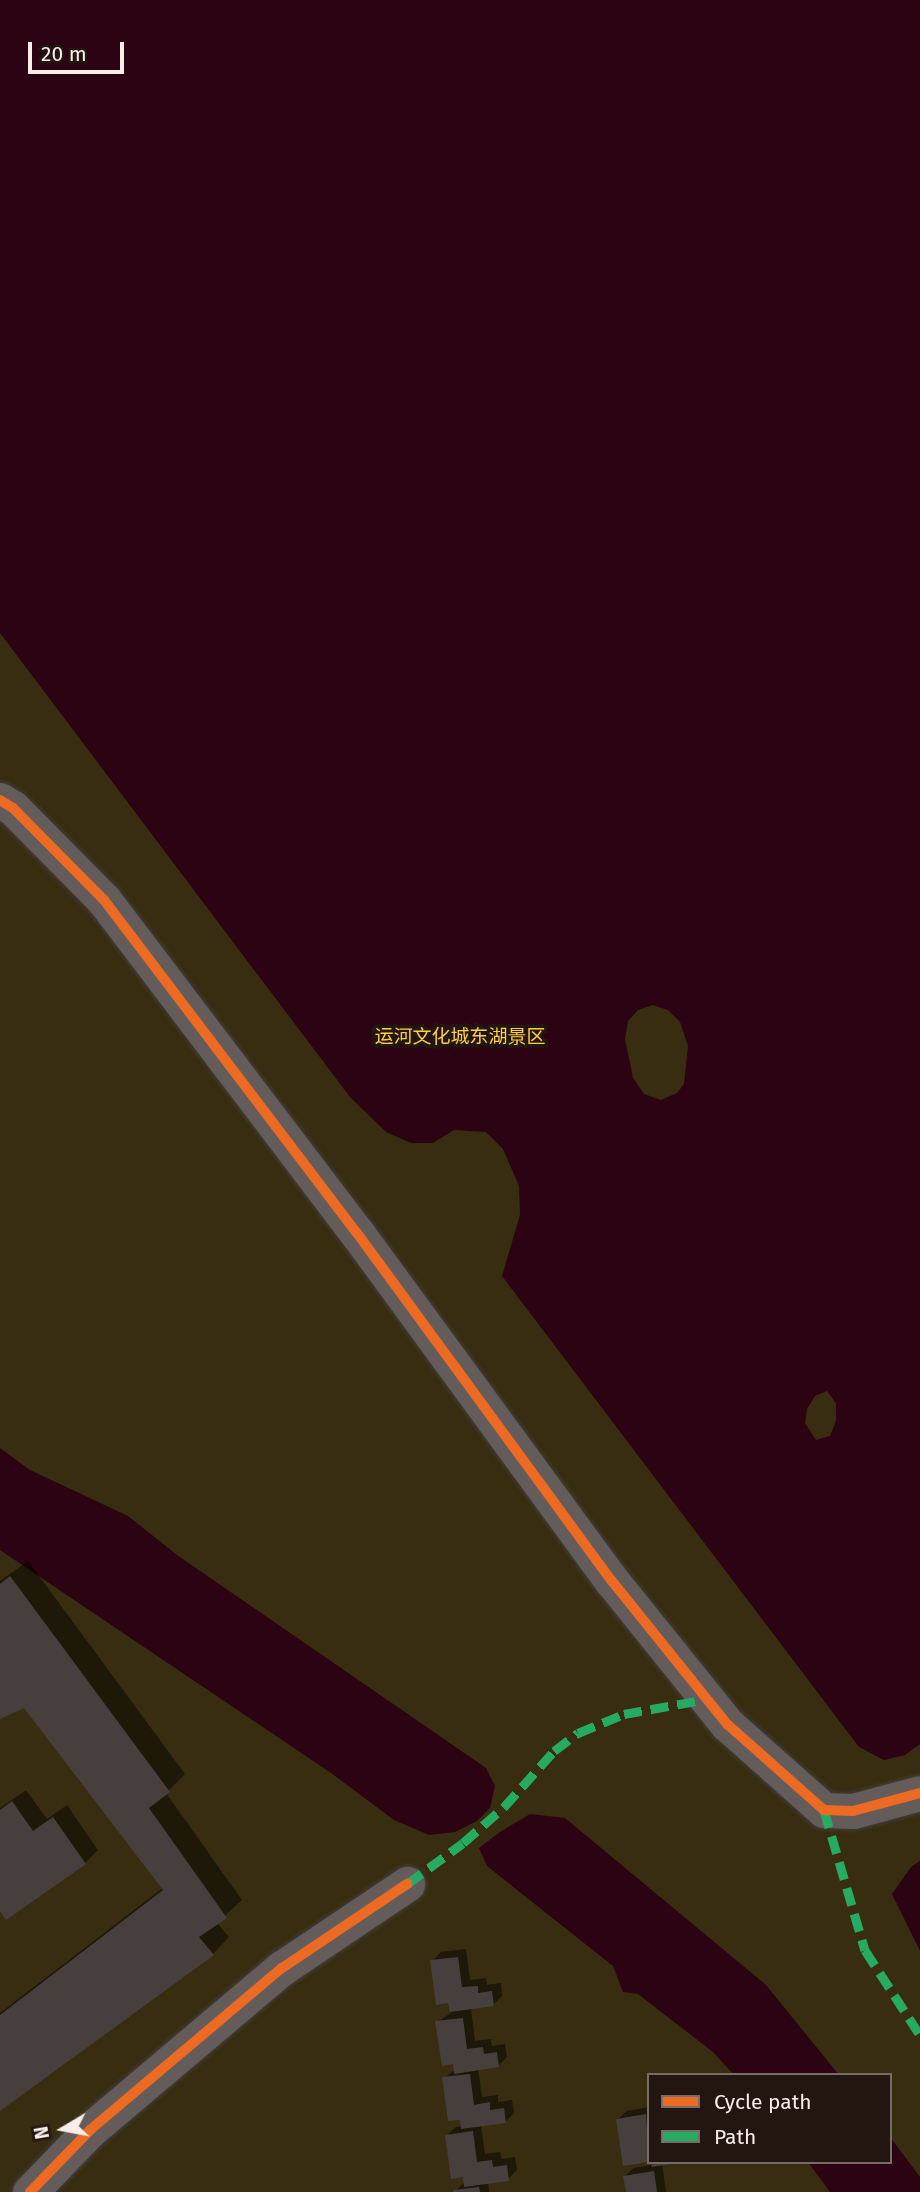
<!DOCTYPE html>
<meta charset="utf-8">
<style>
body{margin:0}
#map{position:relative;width:920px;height:2192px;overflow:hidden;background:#29211e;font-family:"Fira Sans","Noto Sans SC",sans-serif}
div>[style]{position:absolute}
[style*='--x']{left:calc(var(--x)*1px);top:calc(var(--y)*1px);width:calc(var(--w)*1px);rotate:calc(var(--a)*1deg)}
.green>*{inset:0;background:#382d10}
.water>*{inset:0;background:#2b0312}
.shadow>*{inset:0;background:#0007}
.building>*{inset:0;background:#473f3e}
.roads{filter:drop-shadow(0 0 2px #433c3a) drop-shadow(0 0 2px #433c3a)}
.minor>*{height:35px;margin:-17.5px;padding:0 17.5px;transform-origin:17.5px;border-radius:17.5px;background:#635c5a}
.quiet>*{height:9px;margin-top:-4.5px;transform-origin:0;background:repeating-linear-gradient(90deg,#26ab63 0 18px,transparent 0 27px)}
.cycleway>*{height:10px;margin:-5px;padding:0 5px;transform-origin:5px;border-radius:5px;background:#ed6a23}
span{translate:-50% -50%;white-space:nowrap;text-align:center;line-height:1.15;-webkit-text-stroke:7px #231610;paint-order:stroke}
.park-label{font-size:19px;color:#fecf40}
.legend{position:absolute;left:647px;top:2073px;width:245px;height:91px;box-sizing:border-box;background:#231610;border:2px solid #786c67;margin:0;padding:9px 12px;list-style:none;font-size:21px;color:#f8ede9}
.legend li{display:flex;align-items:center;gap:14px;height:35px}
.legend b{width:35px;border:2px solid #786c67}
.north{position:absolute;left:28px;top:2094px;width:70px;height:70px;-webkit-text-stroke:5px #231610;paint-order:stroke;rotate:260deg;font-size:19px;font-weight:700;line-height:28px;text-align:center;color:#f8ede9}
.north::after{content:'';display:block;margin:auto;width:24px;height:32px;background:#f8ede9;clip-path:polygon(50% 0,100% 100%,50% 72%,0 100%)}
.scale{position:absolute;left:28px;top:42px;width:96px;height:32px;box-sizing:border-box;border:4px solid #f8ede9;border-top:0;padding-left:9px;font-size:21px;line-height:24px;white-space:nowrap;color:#f8ede9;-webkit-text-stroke:5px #231610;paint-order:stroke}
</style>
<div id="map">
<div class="green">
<div style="clip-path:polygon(evenodd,0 0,920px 0,920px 2192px,0 2192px,0 0,649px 2075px,890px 2075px,890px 2162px,649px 2162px,649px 2075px)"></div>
</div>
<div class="water">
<div style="clip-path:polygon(evenodd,0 0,920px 0,920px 1744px,905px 1755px,884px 1760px,859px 1747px,502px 1276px,520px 1215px,519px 1186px,503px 1149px,486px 1132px,454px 1130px,433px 1143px,411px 1143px,386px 1132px,350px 1097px,0 633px,0 0,653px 1005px,668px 1010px,680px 1022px,688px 1046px,684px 1084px,677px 1093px,661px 1100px,644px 1094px,633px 1078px,625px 1039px,628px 1021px,638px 1010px,653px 1005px,0 0,827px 1391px,836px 1403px,836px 1421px,830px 1436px,816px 1440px,805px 1423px,807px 1409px,815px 1396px,827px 1391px)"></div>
<div style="clip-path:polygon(0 1448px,30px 1470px,128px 1516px,177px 1555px,486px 1768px,495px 1786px,490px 1808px,477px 1821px,455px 1832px,429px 1835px,394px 1820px,331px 1773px,0 1550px)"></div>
<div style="clip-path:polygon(530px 1814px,565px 1818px,766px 1985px,839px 2075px,734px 2075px,713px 2052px,638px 1994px,623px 1992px,613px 1966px,487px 1866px,479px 1848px,500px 1832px)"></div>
<div style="clip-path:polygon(920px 1861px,920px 1951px,892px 1894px,911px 1867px)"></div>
<div style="clip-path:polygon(890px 2137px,920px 2177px,920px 2192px,830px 2192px,808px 2162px,890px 2162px)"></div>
</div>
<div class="shadow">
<div style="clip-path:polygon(28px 1561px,185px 1774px,166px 1793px,242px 1900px,217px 1923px,229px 1937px,213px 1954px,0 2108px,0 2013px,164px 1887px,24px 1706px,0 1717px,0 1581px)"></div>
<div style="clip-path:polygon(26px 1790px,47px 1819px,67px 1805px,98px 1850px,85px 1863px,6px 1918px,0 1908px,0 1808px)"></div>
<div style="clip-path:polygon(466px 1949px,470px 1980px,486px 1978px,487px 1985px,501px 1983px,502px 1996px,493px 2005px,471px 2008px,475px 2041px,491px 2039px,492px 2046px,505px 2044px,507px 2057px,498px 2066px,478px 2068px,482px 2097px,498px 2095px,498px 2102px,512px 2100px,514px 2113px,505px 2122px,481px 2125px,485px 2154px,500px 2152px,502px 2159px,515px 2157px,517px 2170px,508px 2179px,488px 2182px,489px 2192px,454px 2192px,465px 2182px,447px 2135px,456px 2127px,463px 2126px,444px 2078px,456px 2069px,437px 2022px,451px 2013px,449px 2001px,432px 1961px,441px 1952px)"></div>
<div style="clip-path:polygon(649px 2107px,649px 2160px,618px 2119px,627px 2111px)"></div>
<div style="clip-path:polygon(662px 2163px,666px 2192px,628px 2192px,625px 2176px,634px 2168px)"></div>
</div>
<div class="building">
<div style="clip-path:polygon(10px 1576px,170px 1792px,149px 1808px,227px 1918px,199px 1937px,214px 1955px,0 2111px,0 2015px,163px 1890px,24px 1708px,0 1719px,0 1584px)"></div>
<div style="clip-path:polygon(12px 1801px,33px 1831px,53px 1817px,86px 1864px,6px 1920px,0 1911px,0 1810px)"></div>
<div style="clip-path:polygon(458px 1957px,462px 1987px,478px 1986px,478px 1993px,492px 1991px,494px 2006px,450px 2012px,448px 2003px,436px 2005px,430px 1960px)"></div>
<div style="clip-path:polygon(463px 2018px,467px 2049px,483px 2047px,484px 2054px,497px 2052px,499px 2067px,454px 2074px,453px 2064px,442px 2066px,435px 2021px)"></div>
<div style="clip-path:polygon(470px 2074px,474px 2105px,490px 2102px,490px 2110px,504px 2108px,506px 2123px,461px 2129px,460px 2120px,448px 2121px,442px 2077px)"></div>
<div style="clip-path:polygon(646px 2114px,649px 2162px,623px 2166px,616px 2119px)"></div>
<div style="clip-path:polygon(473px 2131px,477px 2162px,492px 2160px,493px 2167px,507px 2165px,509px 2181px,464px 2187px,463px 2177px,451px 2179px,445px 2135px)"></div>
<div style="clip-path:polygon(651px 2162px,670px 2162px,670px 2164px,652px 2167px)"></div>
<div style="clip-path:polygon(654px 2171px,657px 2192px,626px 2192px,623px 2176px)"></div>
<div style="clip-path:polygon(479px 2187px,480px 2192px,453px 2192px,453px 2190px)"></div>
</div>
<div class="roads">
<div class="minor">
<div style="--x:0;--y:800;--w:15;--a:32"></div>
<div style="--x:13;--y:808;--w:129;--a:45.3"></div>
<div style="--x:104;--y:900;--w:418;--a:52.8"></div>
<div style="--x:357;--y:1233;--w:431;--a:53.8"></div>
<div style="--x:612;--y:1581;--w:184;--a:51.2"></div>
<div style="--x:727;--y:1724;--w:130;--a:41.6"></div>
<div style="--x:824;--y:1810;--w:29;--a:2"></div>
<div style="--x:853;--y:1811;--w:69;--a:-15"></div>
<div style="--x:30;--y:2192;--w:86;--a:-45.9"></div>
<div style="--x:90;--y:2130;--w:251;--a:-40.2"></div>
<div style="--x:282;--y:1968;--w:151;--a:-33.9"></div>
</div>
</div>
<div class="quiet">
<div style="--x:824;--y:1810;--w:146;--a:73.7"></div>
<div style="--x:865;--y:1950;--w:101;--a:57.1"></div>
<div style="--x:407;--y:1884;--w:69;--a:-36.2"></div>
<div style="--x:463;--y:1843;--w:55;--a:-41.3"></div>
<div style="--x:504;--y:1807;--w:75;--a:-48.2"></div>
<div style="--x:554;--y:1751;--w:30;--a:-37"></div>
<div style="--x:578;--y:1733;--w:50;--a:-22.4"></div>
<div style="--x:624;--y:1714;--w:84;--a:-10.2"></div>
</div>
<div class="cycleway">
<div style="--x:0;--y:800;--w:15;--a:32"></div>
<div style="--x:13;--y:808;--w:129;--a:45.3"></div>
<div style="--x:104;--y:900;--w:418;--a:52.8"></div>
<div style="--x:357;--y:1233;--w:431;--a:53.8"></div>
<div style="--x:612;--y:1581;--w:184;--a:51.2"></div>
<div style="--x:727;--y:1724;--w:130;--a:41.6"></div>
<div style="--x:824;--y:1810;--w:29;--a:2"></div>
<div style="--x:853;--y:1811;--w:69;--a:-15"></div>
<div style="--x:30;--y:2192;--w:86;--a:-45.9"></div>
<div style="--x:90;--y:2130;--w:251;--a:-40.2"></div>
<div style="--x:282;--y:1968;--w:151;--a:-33.9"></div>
</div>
<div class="park-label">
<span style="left:460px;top:1037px">运河文化城东湖景区</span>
</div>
<ul class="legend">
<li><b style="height:9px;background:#ed6a23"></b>Cycle path</li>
<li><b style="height:9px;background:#26ab63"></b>Path</li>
</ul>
<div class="north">N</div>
<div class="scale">20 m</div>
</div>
